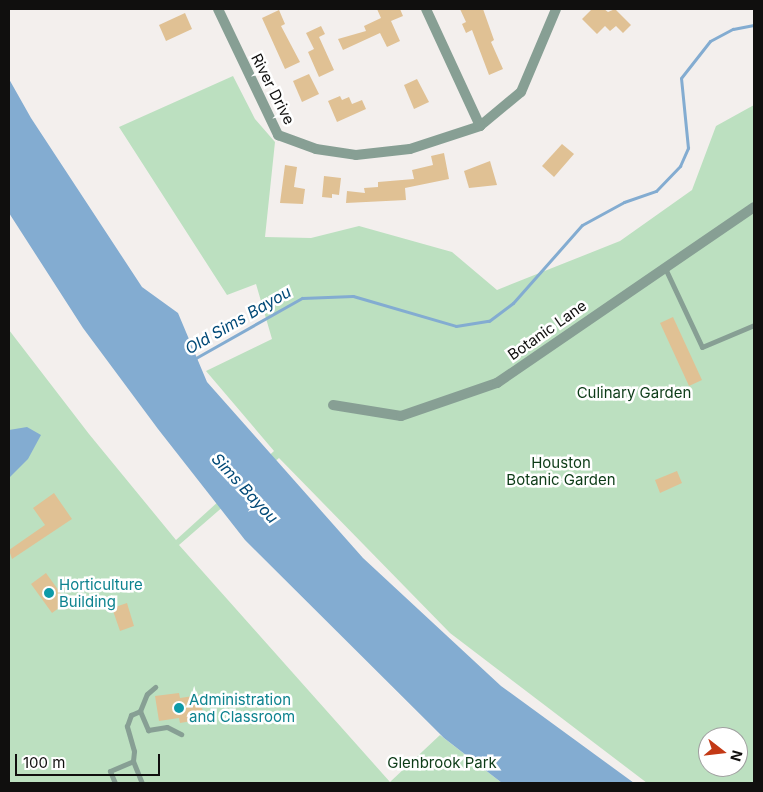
<!DOCTYPE html>
<style>
body{margin:0}
#map{position:relative;width:763px;height:792px;overflow:hidden;background:#f3efed;font-family:Inter,sans-serif}
div>[style]{position:absolute}
[style*='--x']{left:calc(var(--x)*1px);top:calc(var(--y)*1px);width:calc(var(--w)*1px);rotate:calc(var(--a)*1deg)}
.green>*{inset:0;background:#bce0c0}
.water>*{inset:0;background:#83acd1}
.stream>*{height:3px;margin:-1.5px;padding:0 1.5px;transform-origin:1.5px;border-radius:1.5px;background:#83acd1}
.building>*{inset:0;background:#e0c194}
.service>*{height:5px;margin:-2.5px;padding:0 2.5px;transform-origin:2.5px;border-radius:2.5px;background:#879f94}
.minor>*{height:10px;margin:-5px;padding:0 5px;transform-origin:5px;border-radius:5px;background:#879f94}
.dots>*{width:14px;height:14px;translate:-50% -50%;box-sizing:border-box;border:2px solid #fff;border-radius:50%}
span{translate:-50% -50%;white-space:nowrap;text-align:center;line-height:1.15;-webkit-text-stroke:5px #fff;paint-order:stroke}
.street-label{font-size:15px;color:#100f0e}
.park-label{font-size:15px;color:#0c3b17}
.culture-label{font-size:15px;color:#0d838f}
.left{translate:0 -50%;text-align:left}
.water-label{font-size:16px;color:#014977;font-style:italic}
.frame{position:absolute;inset:0;border:10px solid #100f0e;pointer-events:none}
.north{position:absolute;left:698px;top:727px;width:50px;height:50px;box-sizing:border-box;background:#fff;border:1px solid #9f9f9f;border-radius:50%;rotate:106deg;font-size:14px;font-weight:700;line-height:20px;text-align:center;color:#100f0e}
.north::after{content:'';display:block;margin:auto;width:18px;height:22px;background:#c33915;clip-path:polygon(50% 0,100% 100%,50% 72%,0 100%)}
.scale{position:absolute;left:15px;top:754px;width:145px;height:22px;box-sizing:border-box;border:2px solid #100f0e;border-top:0;padding-left:6px;font-size:15px;line-height:18px;white-space:nowrap;color:#100f0e;-webkit-text-stroke:4px #fff;paint-order:stroke}
</style>
<div id="map">
<div class="green">
<div style="clip-path:polygon(evenodd,233px 76px,255px 119px,275px 142px,265px 237px,311px 238px,359px 226px,452px 252px,497px 290px,620px 241px,692px 190px,716px 126px,754px 105px,754px 783px,647px 783px,450px 633px,279px 458px,179px 545px,390px 782px,440px 735px,502px 783px,9px 783px,9px 330px,89px 434px,176px 540px,274px 451px,206px 371px,272px 339px,256px 284px,227px 295px,119px 127px,233px 76px,708px 737px,738px 737px,738px 767px,708px 767px,708px 737px)"></div>
</div>
<div class="water">
<div style="clip-path:polygon(9px 79px,31px 118px,142px 287px,178px 313px,207px 382px,363px 558px,501px 686px,634px 783px,502px 783px,444px 738px,245px 540px,158px 429px,83px 328px,9px 213px)"></div>
<div style="clip-path:polygon(27px 427px,41px 435px,28px 459px,9px 478px,9px 430px)"></div>
</div>
<div class="stream">
<div style="--x:194;--y:359;--w:124;--a:-29.5"></div>
<div style="--x:302;--y:298;--w:51;--a:-2.2"></div>
<div style="--x:353;--y:296;--w:107;--a:16.2"></div>
<div style="--x:456;--y:326;--w:33;--a:-9"></div>
<div style="--x:489;--y:321;--w:30;--a:-37"></div>
<div style="--x:513;--y:303;--w:104;--a:-48.5"></div>
<div style="--x:582;--y:225;--w:48;--a:-28.7"></div>
<div style="--x:624;--y:202;--w:34;--a:-19"></div>
<div style="--x:656;--y:191;--w:35;--a:-46"></div>
<div style="--x:680;--y:166;--w:20;--a:-66"></div>
<div style="--x:688;--y:148;--w:70;--a:-95.7"></div>
<div style="--x:681;--y:78;--w:47;--a:-51.9"></div>
<div style="--x:710;--y:41;--w:26;--a:-28"></div>
<div style="--x:733;--y:29;--w:21;--a:-11"></div>
</div>
<div class="building">
<div style="clip-path:polygon(377px 9px,400px 9px,403px 16px,391px 21px,400px 41px,387px 47px,380px 33px,343px 50px,338px 39px,366px 31px,364px 26px,381px 18px)"></div>
<div style="clip-path:polygon(460px 9px,483px 9px,494px 40px,491px 42px,503px 69px,489px 75px,472px 30px,466px 33px,462px 24px,466px 22px)"></div>
<div style="clip-path:polygon(592px 9px,604px 9px,608px 12px,615px 9px,631px 25px,623px 33px,616px 26px,610px 31px,605px 26px,597px 34px,582px 19px)"></div>
<div style="clip-path:polygon(279px 10px,285px 24px,281px 26px,300px 62px,285px 69px,262px 18px)"></div>
<div style="clip-path:polygon(185px 13px,192px 29px,166px 41px,159px 25px)"></div>
<div style="clip-path:polygon(321px 26px,325px 34px,319px 37px,334px 70px,319px 77px,308px 52px,314px 49px,306px 33px)"></div>
<div style="clip-path:polygon(309px 74px,319px 94px,302px 102px,293px 81px)"></div>
<div style="clip-path:polygon(417px 79px,429px 102px,414px 109px,404px 85px)"></div>
<div style="clip-path:polygon(340px 96px,342px 100px,349px 97px,352px 104px,362px 100px,366px 109px,337px 122px,328px 101px)"></div>
<div style="clip-path:polygon(562px 144px,574px 154px,554px 177px,542px 166px)"></div>
<div style="clip-path:polygon(444px 153px,449px 179px,405px 188px,406px 200px,346px 203px,347px 191px,365px 193px,364px 188px,378px 187px,378px 182px,414px 179px,412px 170px,433px 165px,431px 156px)"></div>
<div style="clip-path:polygon(490px 161px,497px 185px,469px 188px,464px 171px)"></div>
<div style="clip-path:polygon(285px 165px,297px 167px,294px 187px,305px 189px,303px 204px,280px 203px)"></div>
<div style="clip-path:polygon(324px 176px,341px 178px,339px 195px,332px 194px,332px 198px,322px 197px)"></div>
<div style="clip-path:polygon(673px 317px,702px 380px,689px 386px,660px 323px)"></div>
<div style="clip-path:polygon(677px 471px,682px 483px,660px 493px,655px 480px)"></div>
<div style="clip-path:polygon(54px 493px,72px 519px,12px 559px,9px 550px,45px 525px,33px 508px)"></div>
<div style="clip-path:polygon(46px 573px,67px 602px,52px 613px,31px 584px)"></div>
<div style="clip-path:polygon(127px 603px,134px 626px,120px 631px,112px 608px)"></div>
<div style="clip-path:polygon(179px 693px,180px 698px,200px 695px,204px 719px,180px 723px,179px 718px,159px 721px,155px 696px)"></div>
</div>
<div class="service">
<div style="--x:665;--y:268;--w:87;--a:64.9"></div>
<div style="--x:702;--y:347;--w:56;--a:-22.9"></div>
<div style="--x:140;--y:711;--w:21;--a:67"></div>
<div style="--x:148;--y:730;--w:19;--a:-9"></div>
<div style="--x:167;--y:727;--w:16;--a:27"></div>
<div style="--x:133;--y:761;--w:24;--a:68"></div>
<div style="--x:115;--y:783;--w:13;--a:-113"></div>
<div style="--x:110;--y:771;--w:25;--a:-23"></div>
<div style="--x:133;--y:761;--w:10;--a:-84"></div>
<div style="--x:134;--y:751;--w:26;--a:-106"></div>
<div style="--x:127;--y:726;--w:12;--a:-70"></div>
<div style="--x:131;--y:715;--w:10;--a:-24"></div>
<div style="--x:140;--y:711;--w:18;--a:-68"></div>
<div style="--x:147;--y:694;--w:11;--a:-41"></div>
</div>
<div class="minor">
<div style="--x:218;--y:9;--w:140;--a:64.5"></div>
<div style="--x:278;--y:135;--w:40;--a:20.2"></div>
<div style="--x:316;--y:149;--w:40;--a:8.5"></div>
<div style="--x:356;--y:155;--w:54;--a:-6.3"></div>
<div style="--x:410;--y:149;--w:74;--a:-18.2"></div>
<div style="--x:480;--y:126;--w:53;--a:-39.7"></div>
<div style="--x:521;--y:92;--w:90;--a:-67.1"></div>
<div style="--x:426;--y:9;--w:129;--a:65.2"></div>
<div style="--x:333;--y:405;--w:69;--a:9.2"></div>
<div style="--x:401;--y:416;--w:102;--a:-19"></div>
<div style="--x:497;--y:383;--w:311;--a:-34.4"></div>
</div>
<div class="dots">
<div style="left:49px;top:593px;background:#0f9aa8"></div>
<div style="left:179px;top:708px;background:#0f9aa8"></div>
</div>
<div class="street-label">
<span style="left:273px;top:89px;rotate:63deg">River Drive</span>
<span style="left:547px;top:330px;rotate:-35deg">Botanic Lane</span>
</div>
<div class="park-label">
<span style="left:634px;top:393px">Culinary Garden</span>
<span style="left:561px;top:471px">Houston<br>Botanic Garden</span>
<span style="left:442px;top:763px">Glenbrook Park</span>
</div>
<div class="culture-label">
<span class="left" style="left:59px;top:593px">Horticulture<br>Building</span>
<span class="left" style="left:189px;top:708px">Administration<br>and Classroom</span>
</div>
<div class="water-label">
<span style="left:238px;top:320px;rotate:-30deg">Old Sims Bayou</span>
<span style="left:245px;top:488px;rotate:47deg">Sims Bayou</span>
</div>
<div class="frame"></div>
<div class="north">N</div>
<div class="scale">100 m</div>
</div>
